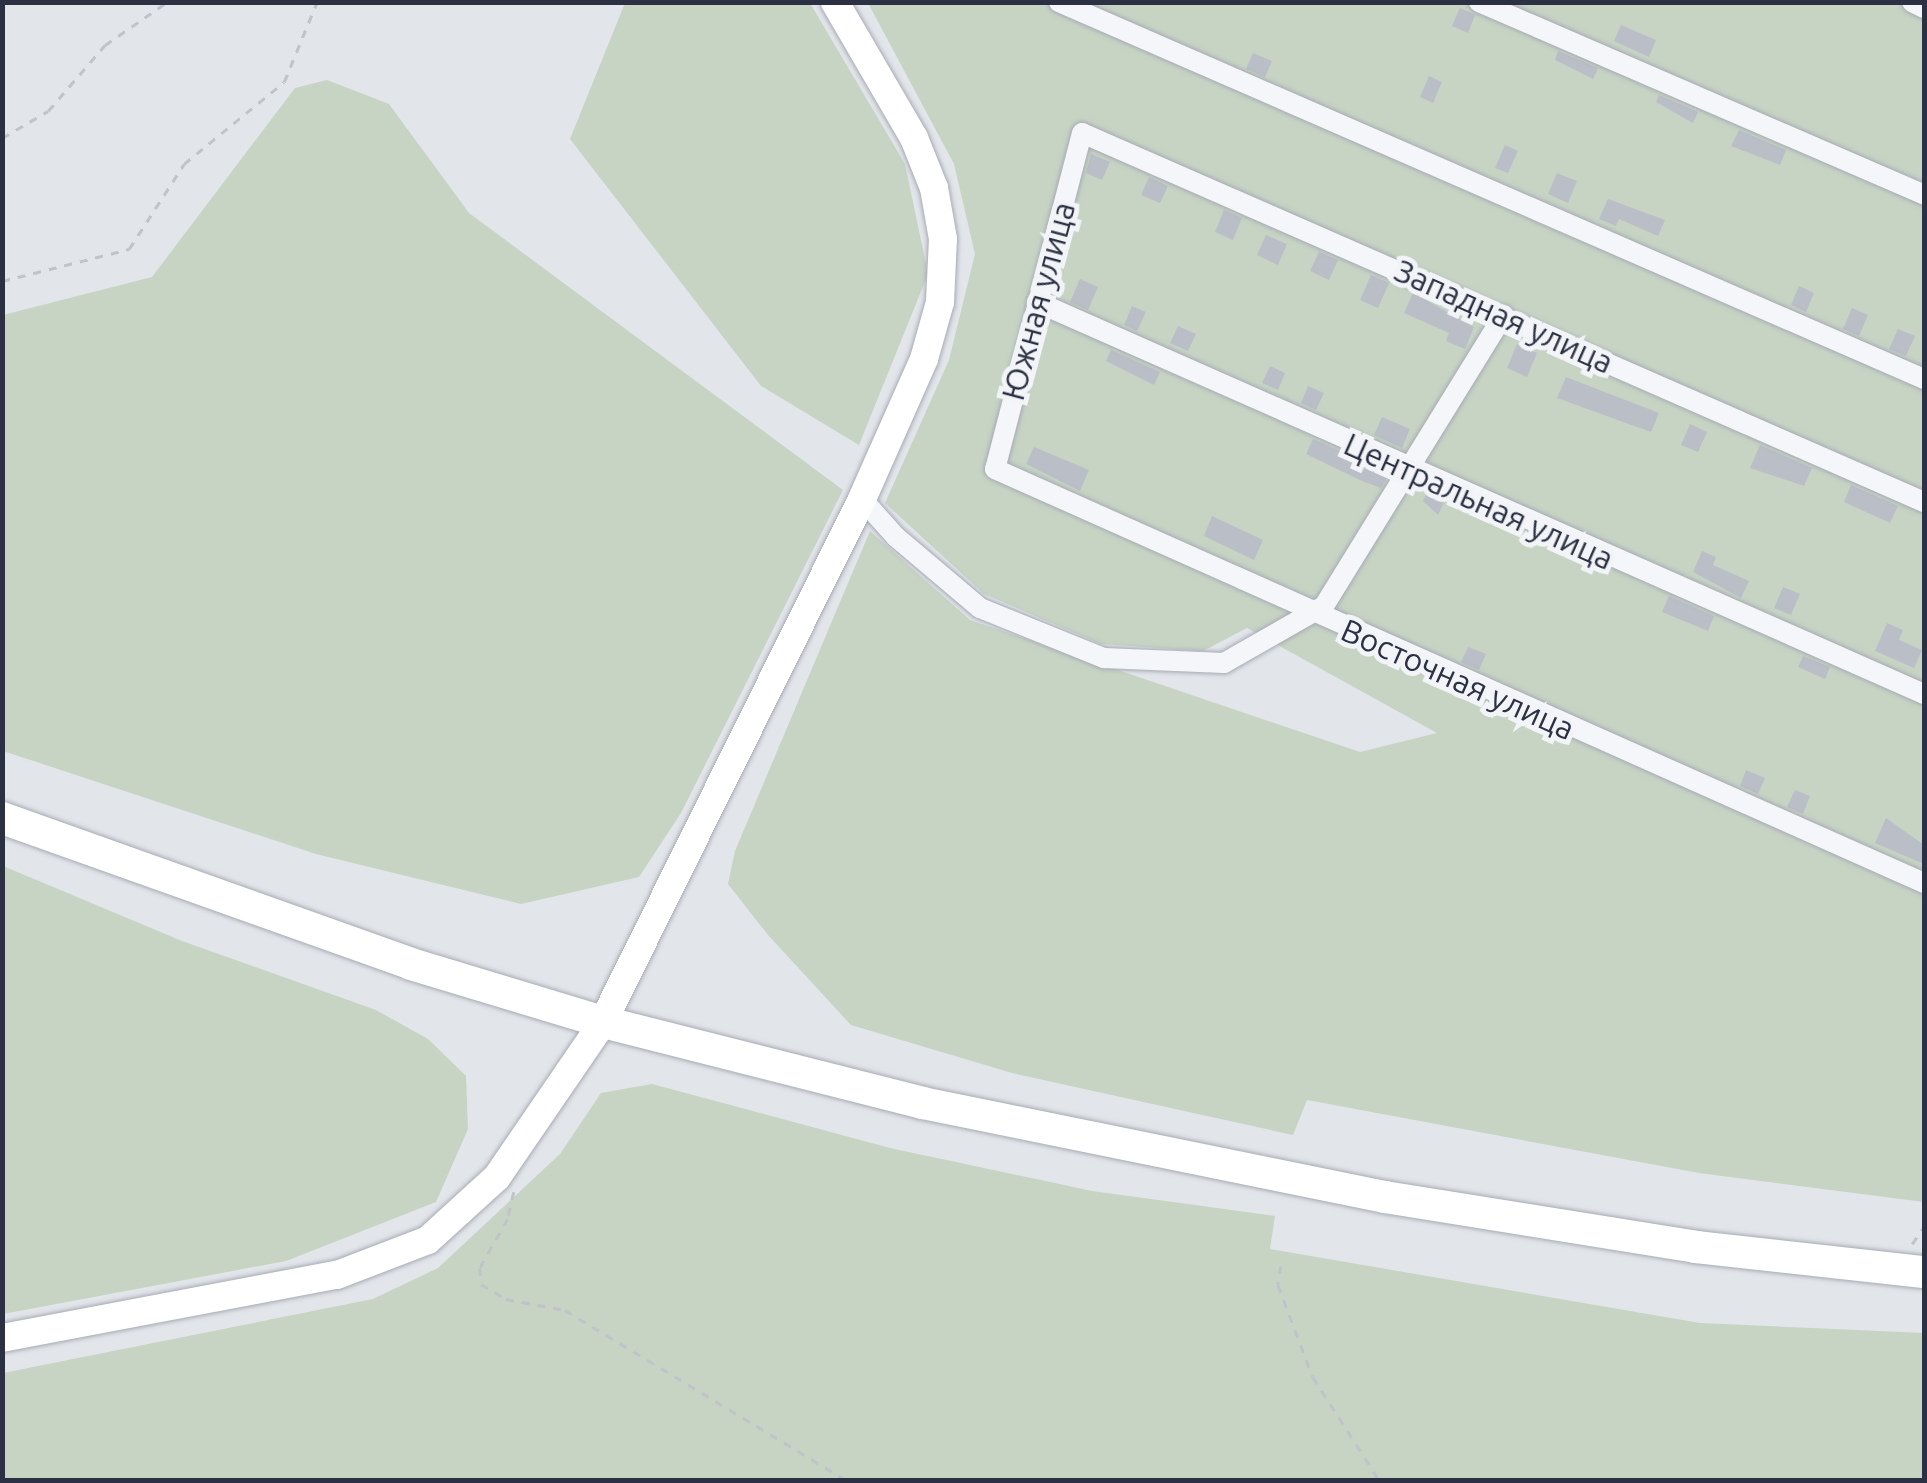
<!DOCTYPE html>
<meta charset="utf-8">
<style>
body{margin:0}
#map{position:relative;width:1927px;height:1483px;overflow:hidden;background:#e2e5ea;font-family:Ubuntu,sans-serif}
div>[style]{position:absolute}
[style*='--x']{left:calc(var(--x)*1px);top:calc(var(--y)*1px);width:calc(var(--w)*1px);rotate:calc(var(--a)*1deg)}
.green>*{inset:0;background:#c7d4c4}
.building>*{inset:0;background:#babec7}
.path>*{height:2.5px;margin-top:-1.25px;transform-origin:0;background:repeating-linear-gradient(90deg,#c0c3c9 0 8px,transparent 0 16px)}
.roads{filter:drop-shadow(0 0 2px #a7abb4) drop-shadow(0 0 2px #a7abb4)}
.minor>*{height:20px;margin:-10px;padding:0 10px;transform-origin:10px;border-radius:10px;background:#f5f6f9}
.secondary>*{height:28px;margin:-14px;padding:0 14px;transform-origin:14px;border-radius:14px;background:#fff}
.trunk>*{height:32px;margin:-16px;padding:0 16px;transform-origin:16px;border-radius:16px;background:#fff}
span{translate:-50% -50%;white-space:nowrap;text-align:center;line-height:1.15;-webkit-text-stroke:10px #f2f4f8;paint-order:stroke}
.street-label{font-size:32px;color:#2b3142}
.frame{position:absolute;inset:0;border:5px solid #2b3142;pointer-events:none}
</style>
<div id="map">
<div class="green">
<div style="clip-path:polygon(625px 3px,810px 3px,905px 164px,928px 274px,859px 445px,761px 386px,570px 139px)"></div>
<div style="clip-path:polygon(868px 3px,1924px 3px,1924px 1202px,1699px 1173px,1307px 1100px,1293px 1135px,1012px 1073px,851px 1025px,768px 935px,728px 884px,735px 851px,870px 531px,970px 620px,1360px 752px,1437px 733px,1247px 628px,1203px 651px,1101px 644px,984px 594px,885px 503px,949px 360px,975px 254px,954px 164px)"></div>
<div style="clip-path:polygon(327px 80px,389px 104px,469px 213px,843px 490px,681px 813px,639px 877px,521px 904px,316px 854px,3px 751px,3px 315px,152px 277px,295px 88px)"></div>
<div style="clip-path:polygon(3px 866px,182px 941px,376px 1010px,428px 1039px,466px 1076px,468px 1129px,436px 1202px,286px 1261px,3px 1314px)"></div>
<div style="clip-path:polygon(652px 1084px,890px 1148px,1092px 1191px,1275px 1216px,1270px 1249px,1700px 1323px,1924px 1333px,1924px 1480px,3px 1480px,3px 1373px,373px 1299px,438px 1268px,560px 1154px,601px 1093px)"></div>
</div>
<div class="building">
<div style="clip-path:polygon(1460px 8px,1475px 15px,1468px 33px,1452px 26px)"></div>
<div style="clip-path:polygon(1621px 25px,1656px 40px,1649px 57px,1614px 41px)"></div>
<div style="clip-path:polygon(1558px 51px,1598px 68px,1593px 79px,1555px 60px)"></div>
<div style="clip-path:polygon(1253px 53px,1272px 61px,1265px 77px,1246px 69px)"></div>
<div style="clip-path:polygon(1429px 76px,1442px 82px,1433px 103px,1420px 97px)"></div>
<div style="clip-path:polygon(1659px 95px,1698px 112px,1693px 123px,1656px 102px)"></div>
<div style="clip-path:polygon(1739px 130px,1786px 150px,1780px 165px,1731px 146px)"></div>
<div style="clip-path:polygon(1505px 145px,1518px 151px,1508px 173px,1495px 168px)"></div>
<div style="clip-path:polygon(1091px 154px,1110px 162px,1102px 180px,1086px 173px)"></div>
<div style="clip-path:polygon(1557px 173px,1577px 181px,1568px 203px,1548px 194px)"></div>
<div style="clip-path:polygon(1149px 177px,1168px 186px,1160px 203px,1141px 195px)"></div>
<div style="clip-path:polygon(1608px 199px,1665px 220px,1658px 236px,1619px 219px,1616px 226px,1599px 219px)"></div>
<div style="clip-path:polygon(1224px 210px,1242px 218px,1233px 240px,1215px 232px)"></div>
<div style="clip-path:polygon(1266px 235px,1287px 244px,1278px 265px,1257px 255px)"></div>
<div style="clip-path:polygon(1319px 252px,1338px 260px,1329px 280px,1310px 271px)"></div>
<div style="clip-path:polygon(1371px 275px,1389px 283px,1378px 308px,1360px 300px)"></div>
<div style="clip-path:polygon(1080px 279px,1098px 287px,1088px 310px,1070px 302px)"></div>
<div style="clip-path:polygon(1799px 286px,1814px 293px,1806px 312px,1791px 305px)"></div>
<div style="clip-path:polygon(1413px 293px,1474px 327px,1465px 349px,1446px 341px,1449px 333px,1404px 313px)"></div>
<div style="clip-path:polygon(1132px 306px,1146px 312px,1137px 331px,1124px 325px)"></div>
<div style="clip-path:polygon(1852px 308px,1868px 315px,1859px 336px,1843px 329px)"></div>
<div style="clip-path:polygon(1178px 326px,1196px 334px,1188px 351px,1170px 343px)"></div>
<div style="clip-path:polygon(1898px 329px,1915px 336px,1906px 356px,1889px 349px)"></div>
<div style="clip-path:polygon(1517px 344px,1537px 353px,1527px 377px,1507px 368px)"></div>
<div style="clip-path:polygon(1111px 350px,1160px 372px,1154px 385px,1106px 361px)"></div>
<div style="clip-path:polygon(1270px 366px,1285px 373px,1278px 390px,1262px 383px)"></div>
<div style="clip-path:polygon(1566px 377px,1659px 413px,1651px 432px,1557px 398px)"></div>
<div style="clip-path:polygon(1308px 386px,1324px 393px,1316px 410px,1301px 403px)"></div>
<div style="clip-path:polygon(1382px 417px,1410px 429px,1402px 448px,1374px 435px)"></div>
<div style="clip-path:polygon(1690px 424px,1707px 432px,1698px 452px,1681px 445px)"></div>
<div style="clip-path:polygon(1313px 439px,1390px 473px,1381px 488px,1362px 481px,1306px 454px)"></div>
<div style="clip-path:polygon(1760px 445px,1812px 468px,1804px 486px,1750px 468px)"></div>
<div style="clip-path:polygon(1034px 447px,1089px 470px,1080px 491px,1026px 464px)"></div>
<div style="clip-path:polygon(1851px 485px,1898px 506px,1890px 523px,1844px 502px)"></div>
<div style="clip-path:polygon(1428px 490px,1446px 498px,1438px 515px,1423px 501px)"></div>
<div style="clip-path:polygon(1212px 516px,1263px 540px,1254px 560px,1204px 536px)"></div>
<div style="clip-path:polygon(1702px 551px,1716px 557px,1713px 565px,1749px 581px,1741px 598px,1693px 572px)"></div>
<div style="clip-path:polygon(1783px 587px,1800px 594px,1791px 615px,1774px 608px)"></div>
<div style="clip-path:polygon(1669px 596px,1714px 616px,1708px 631px,1662px 612px)"></div>
<div style="clip-path:polygon(1887px 623px,1903px 630px,1899px 640px,1922px 650px,1914px 668px,1875px 651px)"></div>
<div style="clip-path:polygon(1468px 647px,1486px 654px,1479px 670px,1461px 662px)"></div>
<div style="clip-path:polygon(1803px 656px,1830px 667px,1825px 679px,1798px 667px)"></div>
<div style="clip-path:polygon(1746px 770px,1765px 778px,1758px 794px,1740px 786px)"></div>
<div style="clip-path:polygon(1795px 790px,1810px 796px,1803px 814px,1787px 807px)"></div>
<div style="clip-path:polygon(1886px 818px,1924px 845px,1924px 864px,1875px 843px)"></div>
</div>
<div class="path">
<div style="--x:2;--y:138;--w:53;--a:-30.4"></div>
<div style="--x:48;--y:111;--w:87;--a:-49.2"></div>
<div style="--x:105;--y:45;--w:75;--a:-34.7"></div>
<div style="--x:2;--y:281;--w:131;--a:-14.1"></div>
<div style="--x:129;--y:249;--w:101;--a:-57.1"></div>
<div style="--x:184;--y:164;--w:129;--a:-39.4"></div>
<div style="--x:284;--y:82;--w:87;--a:-67.6"></div>
<div style="--x:514;--y:1192;--w:28;--a:103"></div>
<div style="--x:508;--y:1219;--w:56;--a:119.7"></div>
<div style="--x:480;--y:1268;--w:16;--a:86"></div>
<div style="--x:481;--y:1284;--w:29;--a:31"></div>
<div style="--x:506;--y:1299;--w:60;--a:10.6"></div>
<div style="--x:565;--y:1310;--w:328;--a:31.2"></div>
<div style="--x:1912;--y:1244;--w:21;--a:-55"></div>
<div style="--x:1281;--y:1266;--w:19;--a:99"></div>
<div style="--x:1278;--y:1285;--w:98;--a:69.2"></div>
<div style="--x:1313;--y:1377;--w:122;--a:57.3"></div>
</div>
<div class="roads">
<div class="minor">
<div style="--x:1059;--y:2;--w:944;--a:23.55"></div>
<div style="--x:1479;--y:2;--w:485;--a:23.4"></div>
<div style="--x:1912;--y:2;--w:13;--a:27"></div>
<div style="--x:1037;--y:302;--w:970;--a:23.84"></div>
<div style="--x:862;--y:499;--w:51;--a:48.2"></div>
<div style="--x:896;--y:537;--w:110;--a:40.2"></div>
<div style="--x:980;--y:608;--w:134;--a:22"></div>
<div style="--x:1104;--y:658;--w:120;--a:2.4"></div>
<div style="--x:1224;--y:663;--w:115;--a:-29.7"></div>
<div style="--x:1324;--y:606;--w:342;--a:-58.3"></div>
<div style="--x:1924;--y:502;--w:919;--a:-156.33"></div>
<div style="--x:1082;--y:133;--w:347;--a:104.5"></div>
<div style="--x:995;--y:469;--w:1017;--a:24.02"></div>
</div>
<div class="secondary">
<div style="--x:2;--y:1338;--w:341;--a:-10.7"></div>
<div style="--x:337;--y:1275;--w:97;--a:-21"></div>
<div style="--x:428;--y:1240;--w:93;--a:-42.4"></div>
<div style="--x:497;--y:1177;--w:188;--a:-55.6"></div>
<div style="--x:603;--y:1022;--w:584;--a:-63.65"></div>
<div style="--x:862;--y:499;--w:153;--a:-66.1"></div>
<div style="--x:924;--y:359;--w:59;--a:-74.3"></div>
<div style="--x:940;--y:302;--w:63;--a:-87.3"></div>
<div style="--x:943;--y:239;--w:52;--a:-100"></div>
<div style="--x:934;--y:188;--w:54;--a:-111.8"></div>
<div style="--x:914;--y:138;--w:157;--a:-120.2"></div>
</div>
<div class="trunk">
<div style="--x:2;--y:818;--w:434;--a:19.6"></div>
<div style="--x:411;--y:964;--w:201;--a:16.8"></div>
<div style="--x:603;--y:1022;--w:330;--a:14.2"></div>
<div style="--x:923;--y:1103;--w:471;--a:11.5"></div>
<div style="--x:1385;--y:1197;--w:315;--a:9.1"></div>
<div style="--x:1696;--y:1247;--w:229;--a:6.3"></div>
</div>
</div>
<div class="street-label">
<span style="left:1038px;top:301px;rotate:-75deg">Южная улица</span>
<span style="left:1504px;top:316px;rotate:24deg">Западная улица</span>
<span style="left:1479px;top:501px;rotate:24deg">Центральная улица</span>
<span style="left:1458px;top:679px;rotate:24deg">Восточная улица</span>
</div>
<div class="frame"></div>
</div>
